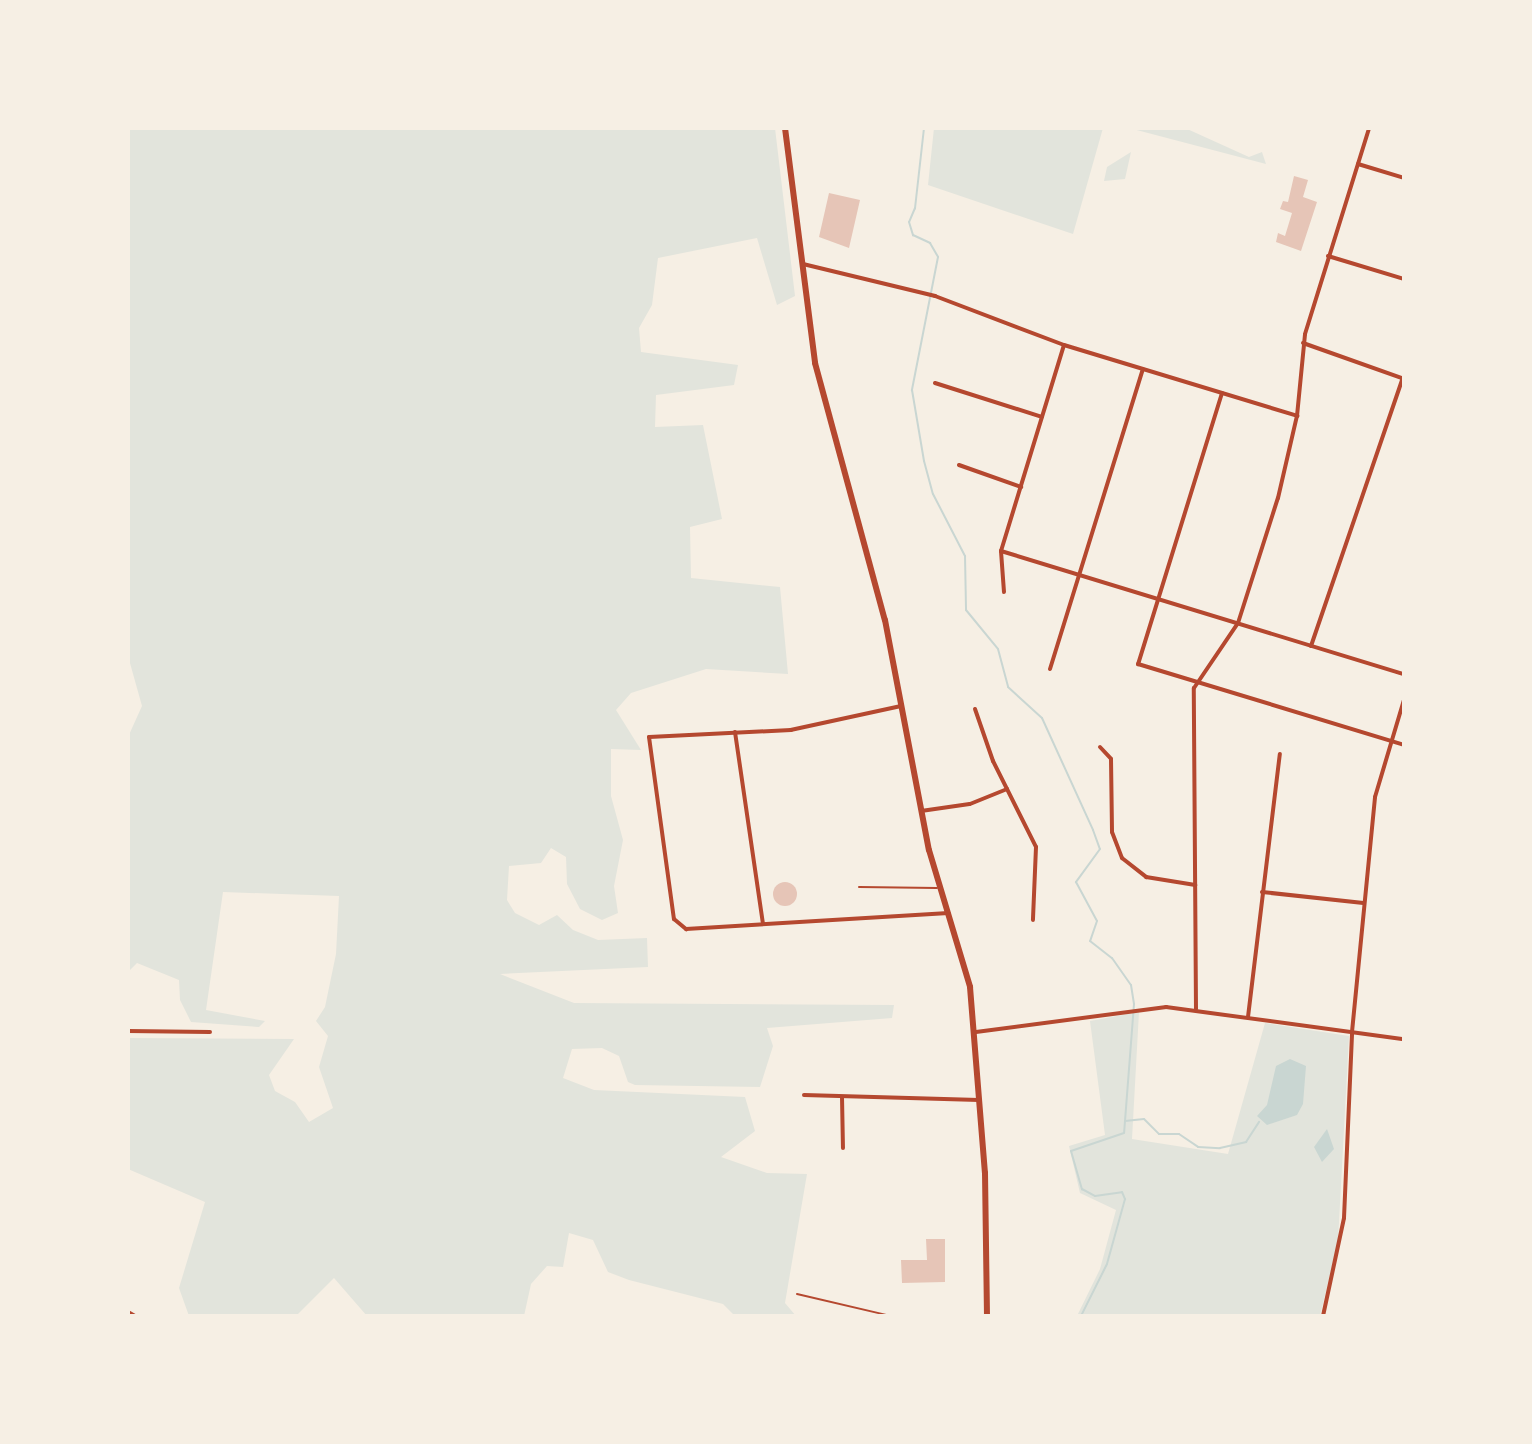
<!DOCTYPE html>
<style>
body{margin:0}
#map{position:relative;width:1532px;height:1444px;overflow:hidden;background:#f6efe4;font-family:"Exo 2",sans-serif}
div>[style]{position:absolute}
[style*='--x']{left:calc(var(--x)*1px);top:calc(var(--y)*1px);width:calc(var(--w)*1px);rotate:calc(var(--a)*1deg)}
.green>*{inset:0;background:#e2e4dc}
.water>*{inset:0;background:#c9d6d2}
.stream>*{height:2px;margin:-1px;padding:0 1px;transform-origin:1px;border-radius:1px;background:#c9d6d2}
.building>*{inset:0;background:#e6c5b7}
.round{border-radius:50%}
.service>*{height:2px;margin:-1px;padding:0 1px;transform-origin:1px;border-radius:1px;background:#b5482f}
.minor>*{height:4px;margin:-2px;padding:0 2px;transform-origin:2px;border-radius:2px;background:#b5482f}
.secondary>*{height:6px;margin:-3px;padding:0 3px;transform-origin:3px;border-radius:3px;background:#b5482f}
span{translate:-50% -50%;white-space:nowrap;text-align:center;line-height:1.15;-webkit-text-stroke:8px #f6efe4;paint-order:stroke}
.frame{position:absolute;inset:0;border:130px solid #f6efe4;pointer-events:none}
</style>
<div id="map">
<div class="green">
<div style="clip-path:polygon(128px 128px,775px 128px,795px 296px,777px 305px,757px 238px,658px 258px,652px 305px,639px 328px,641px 352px,738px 365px,734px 385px,656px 395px,655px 427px,703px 425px,722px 519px,690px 527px,691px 578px,780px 587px,788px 674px,706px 669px,631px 693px,616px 710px,641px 750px,611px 749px,611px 796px,623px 840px,614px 886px,618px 913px,602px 920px,580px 909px,567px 884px,566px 857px,551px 848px,541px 863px,509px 866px,507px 900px,515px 913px,539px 925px,557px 915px,573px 930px,598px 940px,647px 938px,648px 967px,500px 974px,574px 1003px,894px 1005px,892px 1018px,767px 1028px,773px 1046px,760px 1087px,635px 1085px,628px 1082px,619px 1056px,602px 1048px,572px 1049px,563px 1078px,594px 1090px,745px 1097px,755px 1131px,721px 1157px,767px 1173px,807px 1174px,785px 1303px,796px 1316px,735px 1316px,723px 1304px,629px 1280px,608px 1272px,593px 1240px,569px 1233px,563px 1267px,547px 1266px,531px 1284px,524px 1316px,367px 1316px,334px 1278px,296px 1316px,189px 1316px,179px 1288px,205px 1202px,128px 1169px,128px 1038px,294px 1039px,269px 1075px,275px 1091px,295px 1102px,309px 1122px,333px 1108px,319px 1067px,328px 1036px,316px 1021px,325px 1007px,336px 954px,339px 896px,223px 892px,206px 1010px,265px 1021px,259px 1027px,191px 1022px,180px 1000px,179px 980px,137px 963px,128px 972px,128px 737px,142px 706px,128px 656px)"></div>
<div style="clip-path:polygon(934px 128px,1103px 128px,1073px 234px,928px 185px)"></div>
<div style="clip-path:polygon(1129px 128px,1185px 128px,1249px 157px,1262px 152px,1266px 164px)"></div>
<div style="clip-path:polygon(1131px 152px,1125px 179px,1104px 181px,1107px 167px)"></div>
<div style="clip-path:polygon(1139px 1012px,1132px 1139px,1228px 1154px,1265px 1023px,1349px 1036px,1338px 1241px,1320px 1316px,1077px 1316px,1100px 1269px,1116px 1210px,1080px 1193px,1069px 1146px,1105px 1135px,1090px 1021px)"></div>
</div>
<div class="water">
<div style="clip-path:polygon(1290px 1059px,1306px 1066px,1303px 1104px,1297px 1115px,1267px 1125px,1257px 1116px,1267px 1105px,1276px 1066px)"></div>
<div style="clip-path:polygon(1327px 1129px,1334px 1149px,1322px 1162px,1314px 1147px)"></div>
</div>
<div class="stream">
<div style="--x:924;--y:128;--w:81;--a:96.4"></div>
<div style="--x:915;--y:208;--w:15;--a:113"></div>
<div style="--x:909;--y:222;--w:14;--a:73"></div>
<div style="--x:913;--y:235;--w:19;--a:25"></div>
<div style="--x:930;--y:243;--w:16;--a:60"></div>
<div style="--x:938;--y:257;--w:136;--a:101.1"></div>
<div style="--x:912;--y:390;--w:72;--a:80.4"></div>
<div style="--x:924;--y:461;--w:34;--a:75"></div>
<div style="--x:933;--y:494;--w:70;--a:62.7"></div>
<div style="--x:965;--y:556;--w:54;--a:88.9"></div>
<div style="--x:966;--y:610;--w:50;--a:50.6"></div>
<div style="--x:998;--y:649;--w:39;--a:75"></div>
<div style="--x:1008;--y:687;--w:46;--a:42.4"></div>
<div style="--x:1042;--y:718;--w:123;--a:65.5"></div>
<div style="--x:1093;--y:830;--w:20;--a:70"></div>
<div style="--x:1100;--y:849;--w:41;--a:126"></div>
<div style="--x:1076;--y:882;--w:44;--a:61.7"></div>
<div style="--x:1097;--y:921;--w:21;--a:109"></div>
<div style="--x:1090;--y:941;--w:28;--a:38"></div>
<div style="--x:1112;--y:958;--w:33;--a:55"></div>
<div style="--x:1131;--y:985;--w:19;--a:81"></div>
<div style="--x:1134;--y:1004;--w:129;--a:94.4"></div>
<div style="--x:1124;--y:1133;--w:56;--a:161.2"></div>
<div style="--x:1071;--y:1151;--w:40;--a:74"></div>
<div style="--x:1082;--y:1189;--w:15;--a:28"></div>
<div style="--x:1095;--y:1196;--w:27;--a:-8"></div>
<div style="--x:1122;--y:1192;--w:8;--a:67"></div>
<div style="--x:1125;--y:1199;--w:67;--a:105.5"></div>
<div style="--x:1107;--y:1264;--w:58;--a:116.6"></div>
<div style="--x:1125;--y:1121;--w:19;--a:-6"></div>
<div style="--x:1144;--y:1119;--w:21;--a:45"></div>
<div style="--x:1159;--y:1134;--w:20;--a:0"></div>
<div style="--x:1179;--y:1134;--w:23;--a:34"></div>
<div style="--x:1198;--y:1147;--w:22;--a:3"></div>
<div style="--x:1220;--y:1148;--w:27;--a:-13"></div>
<div style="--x:1246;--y:1142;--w:24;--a:-57"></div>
</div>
<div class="building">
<div style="clip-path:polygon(1294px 176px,1308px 180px,1303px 197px,1317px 202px,1301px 251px,1276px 242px,1278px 233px,1285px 236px,1292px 213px,1280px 209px,1283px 201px,1288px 202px)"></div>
<div style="clip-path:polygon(829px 193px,860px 200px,849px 248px,819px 237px)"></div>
<div class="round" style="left:773px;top:882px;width:24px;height:24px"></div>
<div style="clip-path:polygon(926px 1239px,945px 1239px,945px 1282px,902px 1283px,901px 1260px,927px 1260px)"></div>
</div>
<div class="service">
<div style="--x:859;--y:887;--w:78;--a:0.7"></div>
<div style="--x:797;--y:1294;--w:97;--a:13.2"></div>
</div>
<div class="minor">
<div style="--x:1358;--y:164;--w:48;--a:16.9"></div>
<div style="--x:1328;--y:256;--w:79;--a:16.8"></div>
<div style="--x:803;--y:264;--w:136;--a:13.6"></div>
<div style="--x:935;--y:296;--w:138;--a:20.8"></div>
<div style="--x:1064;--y:345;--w:244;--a:16.9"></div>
<div style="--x:1303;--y:343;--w:105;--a:19.5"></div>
<div style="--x:935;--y:383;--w:112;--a:17.6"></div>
<div style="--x:1222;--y:393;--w:284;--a:107.2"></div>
<div style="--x:1138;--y:664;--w:278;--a:16.9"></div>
<div style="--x:959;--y:465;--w:66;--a:19.5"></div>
<div style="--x:1001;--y:551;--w:421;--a:17"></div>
<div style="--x:1004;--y:592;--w:41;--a:-94.2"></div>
<div style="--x:1001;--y:551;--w:215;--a:-73"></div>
<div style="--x:1311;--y:646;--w:283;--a:-71.1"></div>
<div style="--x:1050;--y:669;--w:314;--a:-72.8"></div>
<div style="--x:901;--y:706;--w:113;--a:167.7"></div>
<div style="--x:791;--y:730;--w:142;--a:177.2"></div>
<div style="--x:649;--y:737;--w:184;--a:82.2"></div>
<div style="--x:674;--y:919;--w:16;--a:40"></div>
<div style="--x:686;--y:929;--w:263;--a:-3.5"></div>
<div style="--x:975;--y:709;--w:55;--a:70.9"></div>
<div style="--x:993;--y:761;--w:96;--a:63.4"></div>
<div style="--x:1036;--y:847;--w:73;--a:92.4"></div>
<div style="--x:735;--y:732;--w:194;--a:81.7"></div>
<div style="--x:1100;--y:747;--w:16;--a:47"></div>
<div style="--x:1111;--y:759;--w:73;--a:89.2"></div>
<div style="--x:1112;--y:832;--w:28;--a:69"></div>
<div style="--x:1122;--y:858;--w:31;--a:38"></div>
<div style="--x:1146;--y:877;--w:50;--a:9.3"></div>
<div style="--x:921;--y:811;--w:49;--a:-8.1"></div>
<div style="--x:970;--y:804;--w:40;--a:-22"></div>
<div style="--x:1262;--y:892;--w:102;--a:6.2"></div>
<div style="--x:1196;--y:1009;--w:321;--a:-90.4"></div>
<div style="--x:1194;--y:688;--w:78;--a:-55.9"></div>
<div style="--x:1238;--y:623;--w:131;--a:-72.3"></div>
<div style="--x:1278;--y:498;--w:84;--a:-77"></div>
<div style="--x:1297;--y:416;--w:82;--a:-84.4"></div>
<div style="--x:1305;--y:334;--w:216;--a:-72.7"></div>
<div style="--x:1248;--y:1017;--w:265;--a:-83.1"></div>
<div style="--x:128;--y:1031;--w:82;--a:0.7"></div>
<div style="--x:976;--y:1032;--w:192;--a:-7.5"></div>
<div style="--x:1166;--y:1007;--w:240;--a:7.7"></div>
<div style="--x:804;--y:1095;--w:175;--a:1.6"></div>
<div style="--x:842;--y:1097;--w:51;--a:88.9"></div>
<div style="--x:128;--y:1312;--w:8;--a:30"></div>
<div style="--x:1323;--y:1316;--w:100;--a:-77.9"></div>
<div style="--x:1344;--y:1218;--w:186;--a:-87.5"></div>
<div style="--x:1352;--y:1032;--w:236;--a:-84.4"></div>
<div style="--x:1375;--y:797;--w:101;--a:-73.4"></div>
</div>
<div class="secondary">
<div style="--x:785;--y:128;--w:237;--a:82.7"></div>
<div style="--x:815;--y:363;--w:266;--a:74.8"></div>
<div style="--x:885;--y:620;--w:234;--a:79.2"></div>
<div style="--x:929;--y:850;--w:143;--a:73.3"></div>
<div style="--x:970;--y:987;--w:187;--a:85.4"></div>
<div style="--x:985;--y:1173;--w:143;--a:89.2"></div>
</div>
<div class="frame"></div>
</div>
